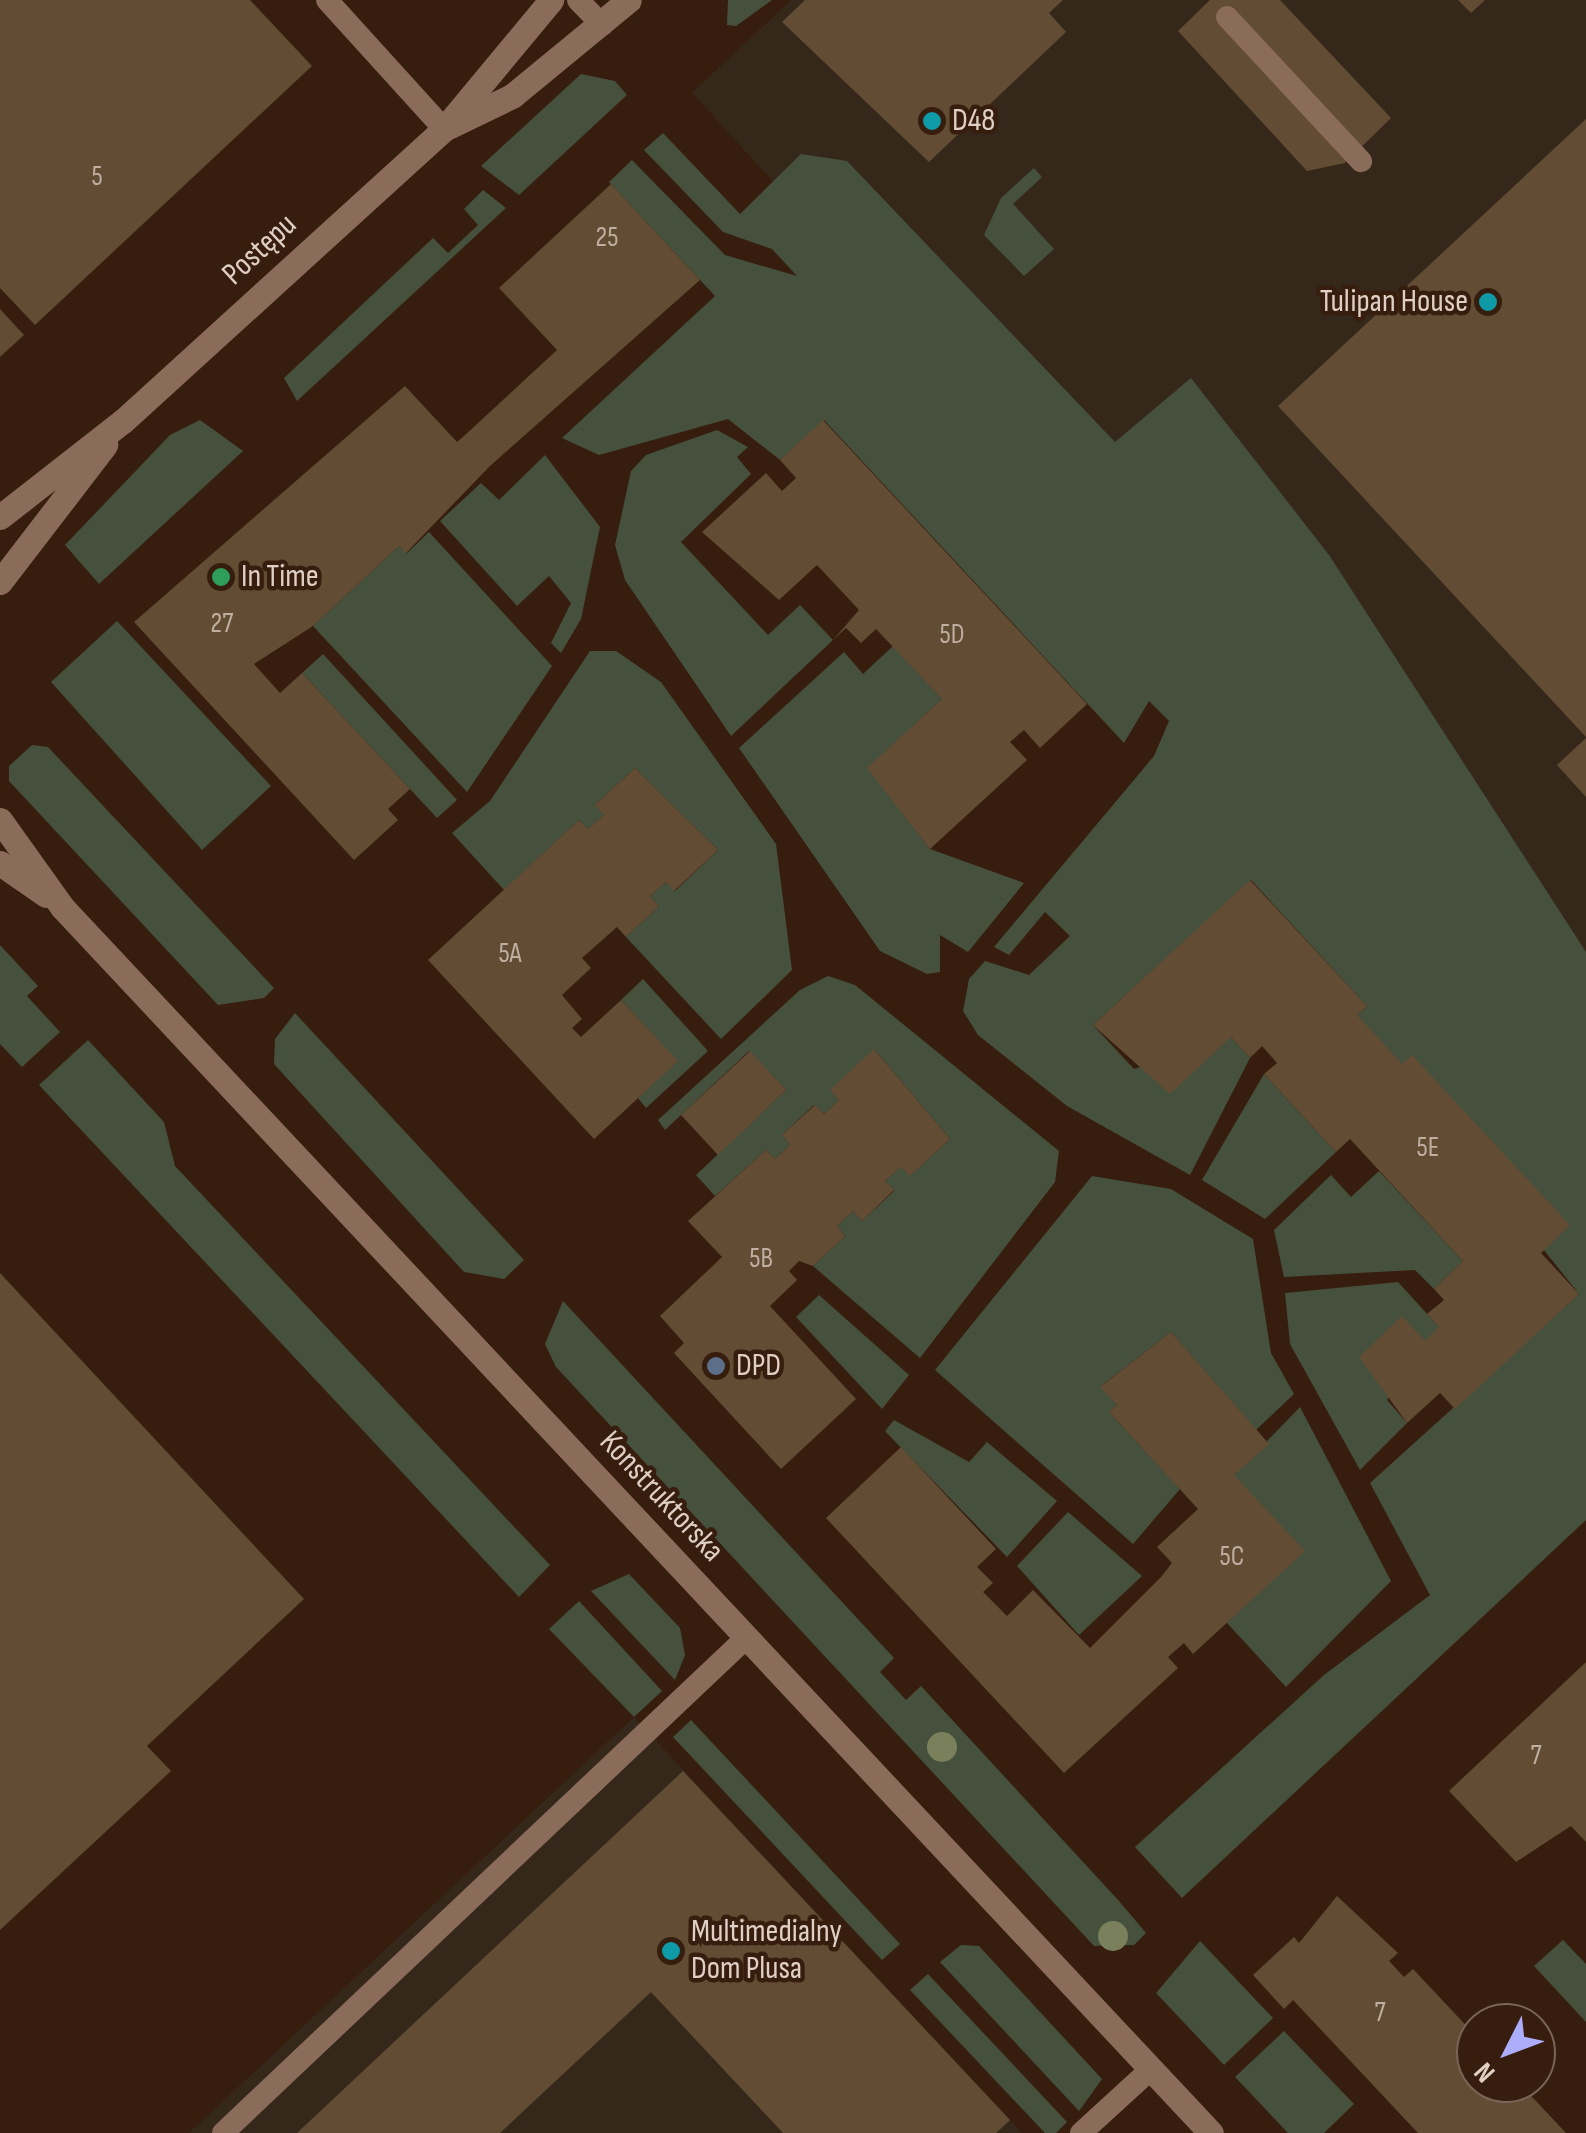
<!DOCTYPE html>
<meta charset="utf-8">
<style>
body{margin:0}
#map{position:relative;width:1586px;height:2133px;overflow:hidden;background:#361d0d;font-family:"Sofia Sans Condensed",sans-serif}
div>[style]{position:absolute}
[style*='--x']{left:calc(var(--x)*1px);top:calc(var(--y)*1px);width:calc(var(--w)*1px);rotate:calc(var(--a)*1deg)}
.commercial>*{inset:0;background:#35281b}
.green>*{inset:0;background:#46513d}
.building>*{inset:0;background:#624c34}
.lane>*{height:22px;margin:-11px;padding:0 11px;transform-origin:11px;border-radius:11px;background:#8b6c5a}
.secondary>*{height:25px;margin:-12.5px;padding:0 12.5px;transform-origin:12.5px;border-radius:12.5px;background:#8b6c5a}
.trees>*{width:30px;height:30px;margin:-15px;border-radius:50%;background:#7a805b}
.dots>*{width:28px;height:28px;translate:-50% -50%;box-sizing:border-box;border:5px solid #361d0d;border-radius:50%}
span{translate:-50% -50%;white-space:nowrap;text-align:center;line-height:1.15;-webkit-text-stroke:9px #361d0d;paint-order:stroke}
.number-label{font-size:28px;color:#c0aea1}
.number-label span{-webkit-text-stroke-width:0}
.poi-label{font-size:32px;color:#e0cfc5}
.left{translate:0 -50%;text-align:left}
.right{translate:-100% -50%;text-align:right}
.street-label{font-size:32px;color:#e0cfc5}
.north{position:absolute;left:1456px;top:2003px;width:100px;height:100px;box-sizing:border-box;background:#361d0d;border:2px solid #7a6457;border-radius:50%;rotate:228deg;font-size:28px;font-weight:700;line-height:40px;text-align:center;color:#e0cfc5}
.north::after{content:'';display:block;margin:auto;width:35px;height:45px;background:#adaefb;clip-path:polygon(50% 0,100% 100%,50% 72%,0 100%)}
</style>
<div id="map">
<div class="commercial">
<div style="clip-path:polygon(791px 0,1586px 0,1586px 952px,1526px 862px,781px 190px,692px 93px)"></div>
<div style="clip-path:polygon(634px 1717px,1022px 2133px,189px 2133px)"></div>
</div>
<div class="green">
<div style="clip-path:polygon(728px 0,772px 0,736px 26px,727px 25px)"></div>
<div style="clip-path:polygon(581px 74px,615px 81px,627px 95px,519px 195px,481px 166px)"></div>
<div style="clip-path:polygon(663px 133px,740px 214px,801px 154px,847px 161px,1115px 442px,1191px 378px,1329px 555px,1586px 952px,1586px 1520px,1182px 1898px,1135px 1847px,1324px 1675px,1430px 1595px,1370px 1483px,1579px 1294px,1357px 1015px,1367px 1006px,1251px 880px,1093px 1025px,1134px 1069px,1231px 1037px,1250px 1058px,1190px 1175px,1067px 1106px,978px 1035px,963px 1011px,969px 979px,985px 961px,1029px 975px,1070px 936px,1045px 912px,1009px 955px,994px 947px,1154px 756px,1169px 721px,1149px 701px,1124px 743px,824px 420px,780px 460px,728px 419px,599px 455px,562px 438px,715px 296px,609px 182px,632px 160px,725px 255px,797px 276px,772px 249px,723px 232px,644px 150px)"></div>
<div style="clip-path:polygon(1034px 168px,1042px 177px,1013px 204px,1054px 249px,1024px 276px,984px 235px,1001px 198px)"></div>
<div style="clip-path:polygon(483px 190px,506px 208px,297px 401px,284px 378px,433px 238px,448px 253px,478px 225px,464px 209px)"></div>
<div style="clip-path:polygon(200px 420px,243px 451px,99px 584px,65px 545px,170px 435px)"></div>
<div style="clip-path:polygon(717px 430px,748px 447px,737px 457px,751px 474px,681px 542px,768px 635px,800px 605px,833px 640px,731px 736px,625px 580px,615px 545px,631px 471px,646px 455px)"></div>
<div style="clip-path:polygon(545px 455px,600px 527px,581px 619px,561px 653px,551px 643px,571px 603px,549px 576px,517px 606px,440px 521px,481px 483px,499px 500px)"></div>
<div style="clip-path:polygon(429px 532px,552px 666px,467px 792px,313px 626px,399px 546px,407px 553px)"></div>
<div style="clip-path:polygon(117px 621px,271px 786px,202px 850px,51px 682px)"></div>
<div style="clip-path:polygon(893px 646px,942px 699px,868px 768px,930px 849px,1024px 883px,968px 952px,940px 935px,940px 972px,927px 974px,880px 951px,739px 748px,844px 652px,863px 674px)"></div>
<div style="clip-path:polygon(590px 651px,616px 651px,661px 682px,776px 844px,792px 970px,721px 1039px,626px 937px,659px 906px,650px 896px,666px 882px,675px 891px,718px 850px,635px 768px,596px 804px,604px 815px,588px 829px,579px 820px,504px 890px,452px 833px,490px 801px)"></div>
<div style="clip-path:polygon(323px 654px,457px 800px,437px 818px,302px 673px)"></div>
<div style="clip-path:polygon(32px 745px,48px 747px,274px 988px,264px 998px,218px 1005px,9px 781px,9px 766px)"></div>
<div style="clip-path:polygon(0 945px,38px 986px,27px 996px,60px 1032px,22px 1067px,0 1044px)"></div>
<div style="clip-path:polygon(828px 976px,855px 985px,1059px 1151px,1055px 1182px,920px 1358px,813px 1266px,845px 1236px,837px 1226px,853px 1211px,862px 1221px,894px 1191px,885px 1181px,901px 1167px,911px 1175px,950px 1139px,875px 1050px,839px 1100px,824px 1114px,814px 1105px,782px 1135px,790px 1145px,775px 1159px,766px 1150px,715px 1196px,696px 1175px,786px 1090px,749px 1051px,665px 1130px,658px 1120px,800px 990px)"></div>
<div style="clip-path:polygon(643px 979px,708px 1051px,646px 1108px,638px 1098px,677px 1061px,621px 1000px)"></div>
<div style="clip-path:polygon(295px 1013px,524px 1260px,504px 1279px,464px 1272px,274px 1064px,275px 1039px)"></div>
<div style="clip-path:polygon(88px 1040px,164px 1122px,175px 1166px,550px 1565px,519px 1597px,39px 1085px)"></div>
<div style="clip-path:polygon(1264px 1074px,1336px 1152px,1265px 1219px,1202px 1180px)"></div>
<div style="clip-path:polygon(1379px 1171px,1463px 1261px,1434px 1289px,1415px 1270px,1284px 1277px,1274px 1230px,1331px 1175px,1351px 1197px)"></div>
<div style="clip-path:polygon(1092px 1176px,1171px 1189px,1253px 1239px,1271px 1353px,1294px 1394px,1256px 1430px,1171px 1332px,1101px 1386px,1117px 1405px,1109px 1412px,1180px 1489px,1133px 1544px,935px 1370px)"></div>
<div style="clip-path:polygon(1398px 1282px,1439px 1327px,1387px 1400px,1407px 1423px,1360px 1470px,1290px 1344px,1285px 1293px)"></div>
<div style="clip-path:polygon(819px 1295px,909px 1375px,882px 1409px,796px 1317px)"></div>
<div style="clip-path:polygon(563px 1301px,894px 1658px,880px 1672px,906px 1700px,921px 1686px,1119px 1901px,1146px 1933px,1134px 1945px,1094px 1946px,556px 1367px,545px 1344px)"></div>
<div style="clip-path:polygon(1300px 1407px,1391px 1581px,1286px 1687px,1227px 1623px,1234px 1475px)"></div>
<div style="clip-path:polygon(894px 1420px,969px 1462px,987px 1442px,1057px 1501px,1007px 1557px,885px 1431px)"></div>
<div style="clip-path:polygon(1068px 1512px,1142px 1576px,1079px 1635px,1017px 1566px)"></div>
<div style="clip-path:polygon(629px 1574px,680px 1628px,685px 1655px,675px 1680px,591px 1591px)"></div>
<div style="clip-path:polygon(579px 1601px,662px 1691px,634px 1717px,549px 1629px)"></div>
<div style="clip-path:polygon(691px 1720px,900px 1944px,882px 1960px,673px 1737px)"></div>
<div style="clip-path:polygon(1563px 1940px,1586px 1964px,1586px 2022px,1534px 1966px)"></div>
<div style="clip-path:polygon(1200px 1941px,1273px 2018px,1224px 2065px,1156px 1993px)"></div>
<div style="clip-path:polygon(961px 1945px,979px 1946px,1102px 2079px,1079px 2111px,940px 1962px)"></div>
<div style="clip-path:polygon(928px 1974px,1067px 2122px,1056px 2133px,1045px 2133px,910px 1990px)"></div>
<div style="clip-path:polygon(1284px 2031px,1354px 2104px,1324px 2133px,1288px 2133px,1235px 2077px)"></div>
</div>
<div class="building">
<div style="clip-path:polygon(0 0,250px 0,312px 66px,35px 325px,0 288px)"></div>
<div style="clip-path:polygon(805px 0,1063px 0,1049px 13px,1066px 32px,929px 162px,782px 22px)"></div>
<div style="clip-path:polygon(1210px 0,1280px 0,1391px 118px,1345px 163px,1307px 171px,1178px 31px)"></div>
<div style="clip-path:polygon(1458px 0,1485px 0,1471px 13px)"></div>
<div style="clip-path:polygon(1586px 119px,1586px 737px,1278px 406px)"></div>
<div style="clip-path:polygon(611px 184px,700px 280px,490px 466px,406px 553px,399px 546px,313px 626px,254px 664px,280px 693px,302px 673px,410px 789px,388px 809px,398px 820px,354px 860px,134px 622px,405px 386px,457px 442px,464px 436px,557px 350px,499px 288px)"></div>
<div style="clip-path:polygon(0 309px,24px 335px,0 357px)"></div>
<div style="clip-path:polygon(823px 420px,1087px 704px,1040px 748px,1024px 730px,1010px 742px,1027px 760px,930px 849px,867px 768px,942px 699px,876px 629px,861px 643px,846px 628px,833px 640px,859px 610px,817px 565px,779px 600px,702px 532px,766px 473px,782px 491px,796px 478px,780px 460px)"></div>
<div style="clip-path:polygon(1586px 738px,1586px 797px,1557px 765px)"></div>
<div style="clip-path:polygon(635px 768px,718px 850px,674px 891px,666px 882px,650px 896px,659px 906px,626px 937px,617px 927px,582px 958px,591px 968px,562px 995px,582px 1019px,572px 1028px,581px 1037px,621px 1000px,678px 1061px,594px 1139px,428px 960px,579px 820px,588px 829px,604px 815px,595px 805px)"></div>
<div style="clip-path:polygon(1250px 880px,1367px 1006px,1357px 1015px,1402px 1064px,1412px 1055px,1570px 1225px,1541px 1253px,1579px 1294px,1455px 1409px,1440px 1393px,1407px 1423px,1359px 1357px,1402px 1316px,1425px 1341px,1439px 1327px,1427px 1314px,1444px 1300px,1434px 1289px,1463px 1261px,1350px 1139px,1336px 1152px,1264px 1074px,1277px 1063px,1262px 1046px,1250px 1058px,1231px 1037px,1170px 1094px,1093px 1025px)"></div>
<div style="clip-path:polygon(874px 1049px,950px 1139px,910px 1176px,901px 1167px,885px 1181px,894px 1190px,862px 1221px,853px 1211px,837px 1226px,845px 1236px,813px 1266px,799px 1261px,789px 1271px,797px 1280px,770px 1306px,856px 1399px,781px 1469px,674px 1353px,684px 1343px,660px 1316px,722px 1257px,688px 1221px,766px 1150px,775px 1159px,790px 1145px,782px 1135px,815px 1105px,824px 1114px,839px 1100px,830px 1090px)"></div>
<div style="clip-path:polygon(750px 1051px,786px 1090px,718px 1155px,681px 1115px)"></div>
<div style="clip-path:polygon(0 1273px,304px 1599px,147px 1746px,171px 1771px,0 1930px)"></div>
<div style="clip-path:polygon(1171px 1332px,1269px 1444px,1234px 1475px,1305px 1551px,1193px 1654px,1184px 1643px,1168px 1657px,1178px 1668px,1064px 1773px,826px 1518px,901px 1447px,996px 1549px,977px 1567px,993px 1583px,983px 1592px,1007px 1616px,1033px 1590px,1090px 1648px,1161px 1577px,1172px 1563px,1157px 1547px,1198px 1509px,1109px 1412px,1117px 1405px,1100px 1387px)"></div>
<div style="clip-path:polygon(1586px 1662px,1586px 1842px,1571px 1826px,1516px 1862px,1449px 1791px)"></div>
<div style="clip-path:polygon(683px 1771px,1010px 2120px,996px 2133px,783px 2133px,651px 1992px,500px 2133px,297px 2133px)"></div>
<div style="clip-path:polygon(1337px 1896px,1398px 1953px,1389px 1961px,1404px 1977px,1413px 1969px,1476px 2036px,1476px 2083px,1519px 2083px,1566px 2133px,1418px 2133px,1293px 2000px,1284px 2009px,1253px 1975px,1294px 1937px,1299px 1943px)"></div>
</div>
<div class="lane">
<div style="--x:327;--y:0;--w:174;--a:47.8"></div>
<div style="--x:578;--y:0;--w:35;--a:46"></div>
<div style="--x:1227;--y:17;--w:197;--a:47.1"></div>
<div style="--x:223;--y:2133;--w:722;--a:-43.43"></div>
<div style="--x:1081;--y:2133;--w:95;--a:-42.4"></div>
</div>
<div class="secondary">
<div style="--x:448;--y:127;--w:71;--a:-25.8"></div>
<div style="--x:512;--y:96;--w:151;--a:-39.4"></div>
<div style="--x:0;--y:517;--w:156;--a:-38"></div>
<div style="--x:123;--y:421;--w:434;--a:-42.3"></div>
<div style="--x:444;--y:129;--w:168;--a:-50.3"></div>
<div style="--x:0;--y:582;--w:173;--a:-52.5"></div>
<div style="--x:0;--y:820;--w:107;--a:54.5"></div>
<div style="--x:62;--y:907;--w:1680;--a:46.86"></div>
<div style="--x:0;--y:863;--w:56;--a:34.8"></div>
</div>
<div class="trees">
<div style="left:942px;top:1747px"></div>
<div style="left:1113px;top:1936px"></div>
</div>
<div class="dots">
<div style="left:932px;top:121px;background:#0f9aa8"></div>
<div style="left:1488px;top:302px;background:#0f9aa8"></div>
<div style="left:221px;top:577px;background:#2e9e5b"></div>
<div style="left:716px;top:1366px;background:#5c6f8a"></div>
<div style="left:671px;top:1951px;background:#0f9aa8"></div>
</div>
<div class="number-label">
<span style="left:97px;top:177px">5</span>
<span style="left:607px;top:238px">25</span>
<span style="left:222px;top:624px">27</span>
<span style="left:952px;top:635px">5D</span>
<span style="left:510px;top:954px">5A</span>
<span style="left:1428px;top:1148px">5E</span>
<span style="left:761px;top:1259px">5B</span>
<span style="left:1232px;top:1557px">5C</span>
<span style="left:1536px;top:1756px">7</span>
<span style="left:1380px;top:2013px">7</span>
</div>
<div class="poi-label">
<span class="left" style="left:952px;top:121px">D48</span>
<span class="right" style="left:1468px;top:302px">Tulipan House</span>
<span class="left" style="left:241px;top:577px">In Time</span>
<span class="left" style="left:736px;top:1366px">DPD</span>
<span class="left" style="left:691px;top:1951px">Multimedialny<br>Dom Plusa</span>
</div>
<div class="street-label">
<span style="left:260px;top:250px;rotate:-43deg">Postępu</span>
<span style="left:661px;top:1497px;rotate:47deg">Konstruktorska</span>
</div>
<div class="north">N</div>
</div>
